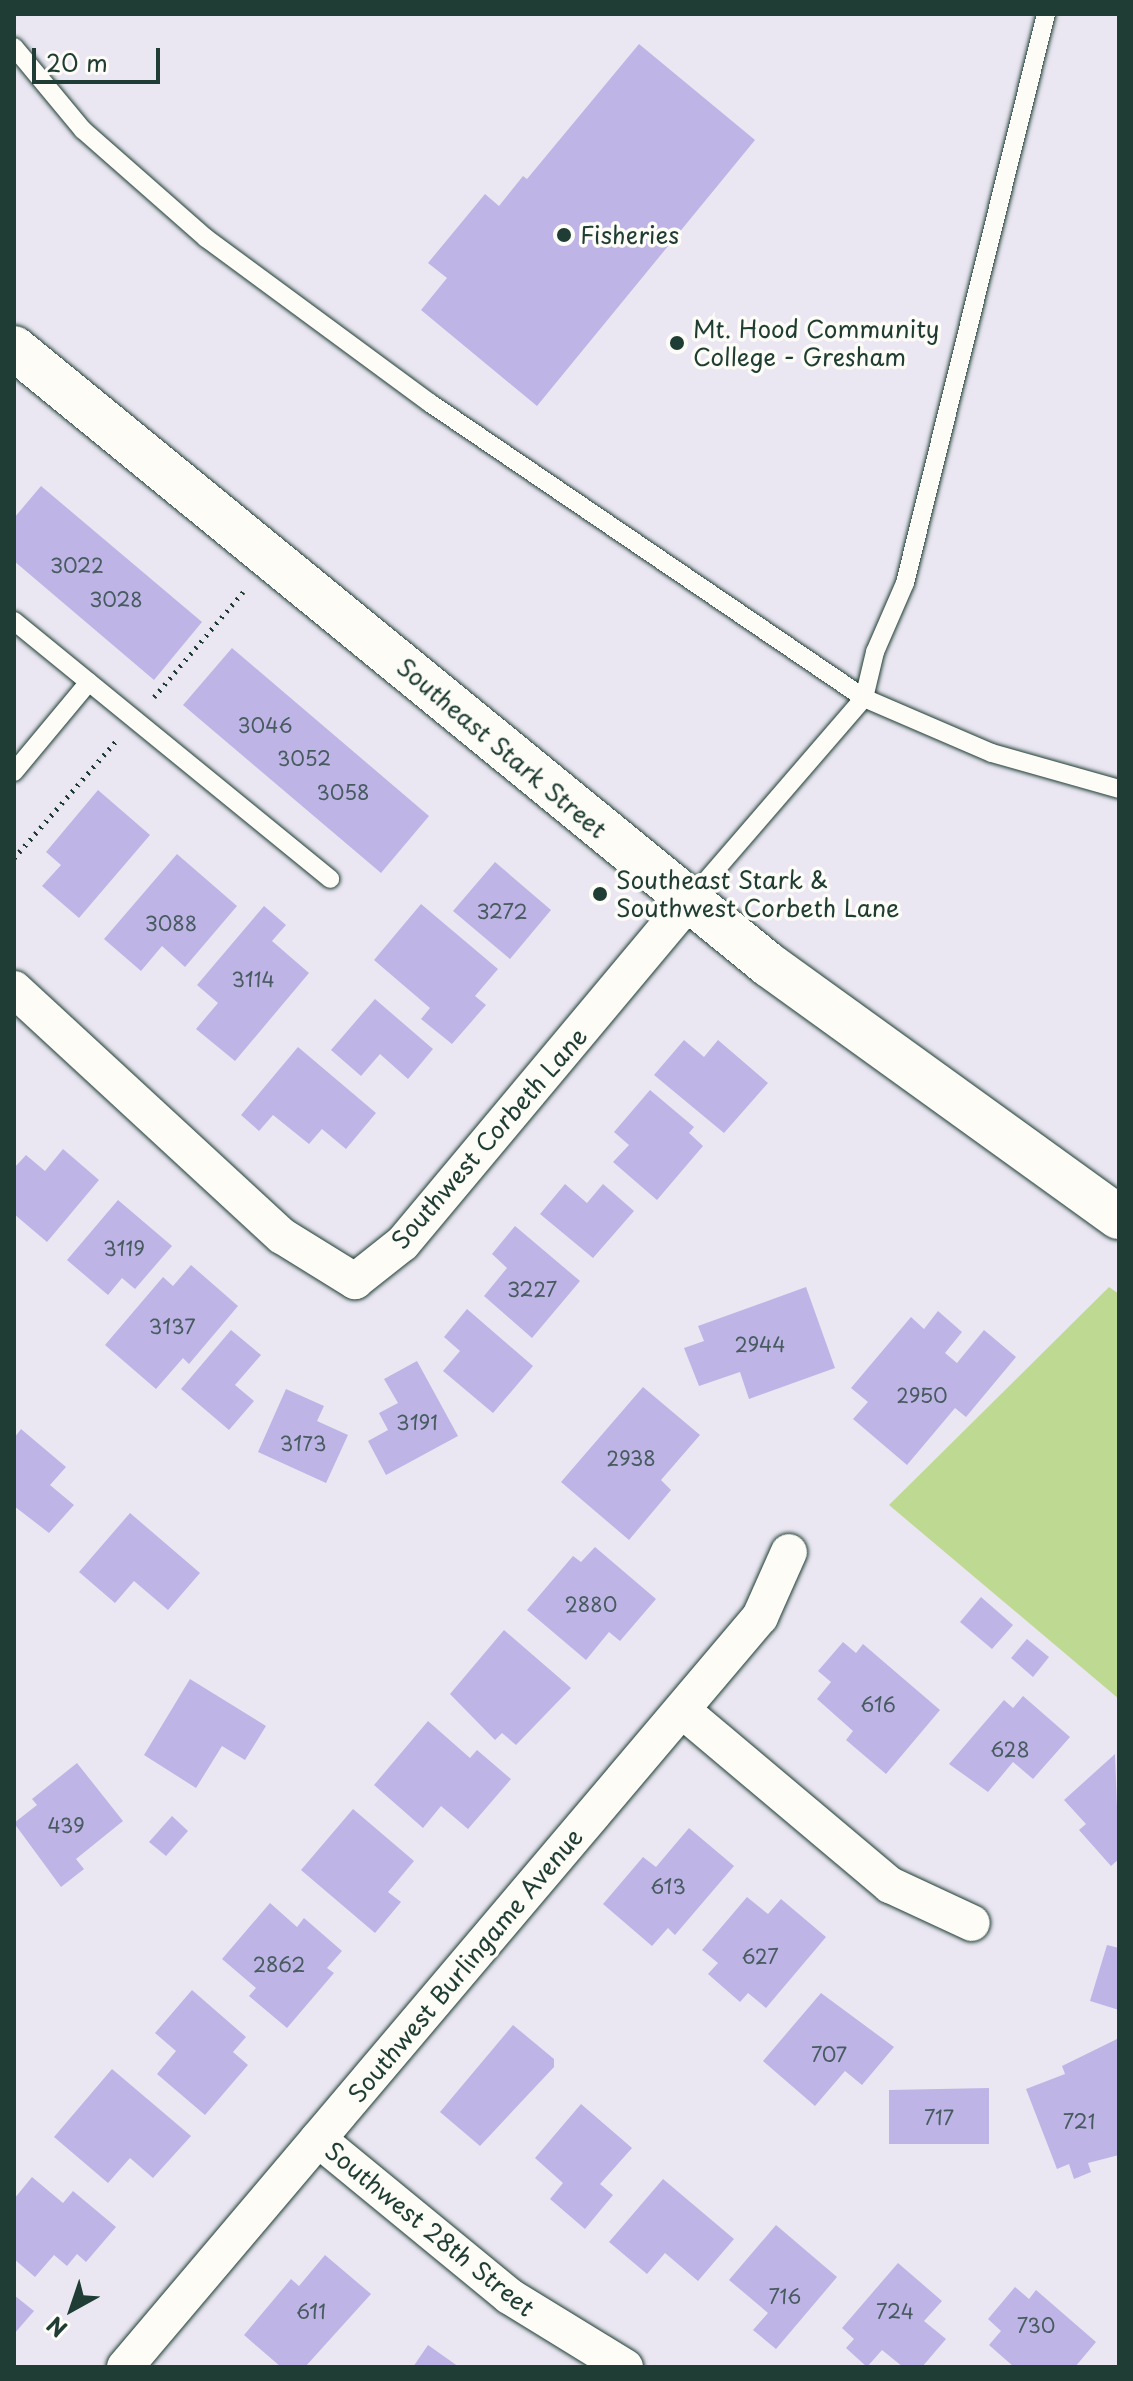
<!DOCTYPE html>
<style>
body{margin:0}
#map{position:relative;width:1133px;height:2381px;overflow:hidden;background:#eae7f2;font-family:"Playpen Sans",sans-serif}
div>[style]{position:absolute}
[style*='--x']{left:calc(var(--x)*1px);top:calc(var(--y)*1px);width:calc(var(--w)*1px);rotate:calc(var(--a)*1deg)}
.green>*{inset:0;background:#beda92}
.building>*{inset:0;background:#beb5e6}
.path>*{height:5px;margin-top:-2.5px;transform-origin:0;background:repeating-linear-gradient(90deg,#1f3d34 0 2px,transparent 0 8px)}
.roads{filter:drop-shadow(0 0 2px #1f3d34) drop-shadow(0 0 2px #1f3d34)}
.service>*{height:18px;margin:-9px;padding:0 9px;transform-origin:9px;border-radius:9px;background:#fdfcf7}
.minor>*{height:36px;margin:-18px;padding:0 18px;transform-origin:18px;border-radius:18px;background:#fdfcf7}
.secondary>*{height:44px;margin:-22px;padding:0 22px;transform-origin:22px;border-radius:22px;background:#fdfcf7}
.dots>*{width:22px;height:22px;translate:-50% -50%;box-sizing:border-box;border:4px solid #fdfcf7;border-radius:50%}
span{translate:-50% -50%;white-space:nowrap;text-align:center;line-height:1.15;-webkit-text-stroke:7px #fdfcf7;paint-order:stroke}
.number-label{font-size:20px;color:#475b60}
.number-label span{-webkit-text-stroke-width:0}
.poi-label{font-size:24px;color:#1f3d34}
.left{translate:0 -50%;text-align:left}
.street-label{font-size:24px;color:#1f3d34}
.frame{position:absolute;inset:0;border:16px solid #1f3d34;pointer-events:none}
.north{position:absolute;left:32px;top:2269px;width:80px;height:80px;-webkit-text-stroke:6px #fdfcf7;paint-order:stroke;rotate:220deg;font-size:22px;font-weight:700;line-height:32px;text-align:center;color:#1f3d34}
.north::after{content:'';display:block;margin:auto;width:28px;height:36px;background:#1f3d34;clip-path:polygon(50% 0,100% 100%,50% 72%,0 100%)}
.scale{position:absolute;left:32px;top:48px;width:128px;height:36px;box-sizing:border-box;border:4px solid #1f3d34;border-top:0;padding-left:10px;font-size:24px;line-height:28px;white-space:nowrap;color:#1f3d34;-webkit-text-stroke:6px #fdfcf7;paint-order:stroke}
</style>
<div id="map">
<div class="green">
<div style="clip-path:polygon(1109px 1287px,1119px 1294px,1119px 1699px,889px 1505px)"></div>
</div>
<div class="building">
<div style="clip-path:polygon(639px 44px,755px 140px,537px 406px,421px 310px,447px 278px,428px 263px,485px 194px,499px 206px,523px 176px,527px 179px)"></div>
<div style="clip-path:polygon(41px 486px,202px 622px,154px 680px,14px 561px,14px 518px)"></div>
<div style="clip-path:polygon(232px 648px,429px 816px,381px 873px,183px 705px)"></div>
<div style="clip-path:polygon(98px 790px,150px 835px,79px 918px,42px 886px,61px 865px,46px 852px)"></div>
<div style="clip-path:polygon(177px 854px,237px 906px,185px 967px,162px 946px,141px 971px,104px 939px)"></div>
<div style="clip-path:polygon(495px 862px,551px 910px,510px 959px,453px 911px)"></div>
<div style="clip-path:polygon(421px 904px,498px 969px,475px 996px,486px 1005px,452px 1044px,421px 1019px,430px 1008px,374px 960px)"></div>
<div style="clip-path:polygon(264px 906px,286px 925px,272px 941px,309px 973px,235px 1061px,196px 1029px,218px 1003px,197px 985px)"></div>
<div style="clip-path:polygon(375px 999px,433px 1049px,408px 1079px,380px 1054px,361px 1076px,331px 1050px)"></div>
<div style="clip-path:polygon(684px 1040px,704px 1057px,718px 1040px,768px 1083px,724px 1133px,654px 1075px)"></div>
<div style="clip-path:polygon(298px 1047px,376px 1113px,346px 1149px,322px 1129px,309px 1144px,273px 1115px,259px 1131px,241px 1115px)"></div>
<div style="clip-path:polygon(650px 1090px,694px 1127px,689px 1133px,703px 1146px,657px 1200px,613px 1162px,629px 1145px,614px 1132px)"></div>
<div style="clip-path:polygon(63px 1149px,99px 1180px,47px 1242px,14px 1214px,14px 1168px,26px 1155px,45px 1171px)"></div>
<div style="clip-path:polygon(565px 1184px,587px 1203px,603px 1184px,634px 1211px,593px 1258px,540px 1214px)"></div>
<div style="clip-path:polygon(118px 1200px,172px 1246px,135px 1289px,122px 1278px,108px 1295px,67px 1260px)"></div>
<div style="clip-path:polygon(515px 1226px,580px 1281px,532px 1338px,484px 1296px,507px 1268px,492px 1254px)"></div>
<div style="clip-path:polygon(191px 1265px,238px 1306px,189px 1364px,183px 1358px,156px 1389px,105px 1345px,163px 1277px,173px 1286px)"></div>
<div style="clip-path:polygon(806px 1287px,835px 1368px,749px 1399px,740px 1372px,699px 1386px,684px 1348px,704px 1341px,698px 1326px)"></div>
<div style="clip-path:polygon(467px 1309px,533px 1366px,493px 1413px,443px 1371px,460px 1351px,444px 1337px)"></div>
<div style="clip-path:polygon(938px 1311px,962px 1332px,945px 1353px,957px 1363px,984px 1330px,1016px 1357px,966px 1417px,955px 1408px,907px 1465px,853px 1419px,868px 1402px,851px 1388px,911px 1317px,924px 1329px)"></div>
<div style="clip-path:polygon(231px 1330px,261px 1355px,235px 1385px,254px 1401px,229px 1430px,181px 1389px)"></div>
<div style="clip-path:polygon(417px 1361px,458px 1436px,386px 1475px,368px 1441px,388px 1430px,379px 1413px,398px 1403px,384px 1379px)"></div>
<div style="clip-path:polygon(643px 1387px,700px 1435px,661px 1480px,671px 1490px,629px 1540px,561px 1482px)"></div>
<div style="clip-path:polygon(286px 1389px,324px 1406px,317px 1421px,348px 1435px,326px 1483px,258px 1452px)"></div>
<div style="clip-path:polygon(21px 1429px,66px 1467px,50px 1485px,74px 1505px,49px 1533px,14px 1506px,14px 1438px)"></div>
<div style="clip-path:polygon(130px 1513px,200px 1573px,168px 1610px,134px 1581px,115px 1603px,79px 1572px)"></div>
<div style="clip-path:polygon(595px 1547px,656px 1599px,620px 1641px,609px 1632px,586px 1660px,527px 1610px,573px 1556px,581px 1562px)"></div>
<div style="clip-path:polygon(981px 1597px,1013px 1625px,992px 1649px,960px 1622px)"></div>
<div style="clip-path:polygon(504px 1630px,571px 1688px,516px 1745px,502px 1733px,495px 1740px,450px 1694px)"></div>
<div style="clip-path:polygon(1027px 1639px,1049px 1657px,1033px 1677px,1011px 1658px)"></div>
<div style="clip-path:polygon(843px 1642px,856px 1653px,863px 1644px,940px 1710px,886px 1774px,846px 1740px,853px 1731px,817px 1699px,831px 1682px,818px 1671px)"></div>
<div style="clip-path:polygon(190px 1679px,266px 1726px,245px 1760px,222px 1746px,196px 1788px,144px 1755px)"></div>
<div style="clip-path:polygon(1023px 1696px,1070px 1737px,1033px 1779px,1013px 1762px,988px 1792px,949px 1764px,1004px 1700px,1013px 1708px)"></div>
<div style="clip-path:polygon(428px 1721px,470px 1758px,477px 1750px,511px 1779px,468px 1829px,441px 1806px,423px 1828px,374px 1785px)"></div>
<div style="clip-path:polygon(1115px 1754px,1119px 1859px,1111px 1866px,1079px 1830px,1086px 1824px,1064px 1800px)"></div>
<div style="clip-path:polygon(77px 1763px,123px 1821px,76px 1859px,84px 1869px,61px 1887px,14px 1823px,37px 1805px,32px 1799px)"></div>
<div style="clip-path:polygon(353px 1809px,414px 1861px,388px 1892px,401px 1902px,375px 1933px,301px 1870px)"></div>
<div style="clip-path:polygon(172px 1816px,188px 1831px,166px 1856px,149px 1842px)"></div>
<div style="clip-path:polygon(689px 1828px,734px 1866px,675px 1935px,668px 1928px,652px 1946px,603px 1904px,643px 1857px,656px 1867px)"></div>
<div style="clip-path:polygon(747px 1897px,768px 1914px,781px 1899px,826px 1937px,766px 2008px,748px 1993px,740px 2002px,708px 1974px,718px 1963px,702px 1950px)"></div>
<div style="clip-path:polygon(270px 1903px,297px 1927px,304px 1918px,342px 1951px,327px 1968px,334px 1973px,287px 2028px,249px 1996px,256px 1988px,222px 1959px)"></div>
<div style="clip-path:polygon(1107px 1945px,1119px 1948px,1119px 2010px,1090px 2001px)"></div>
<div style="clip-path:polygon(192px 1990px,246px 2037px,233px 2052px,248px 2065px,205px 2115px,157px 2074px,176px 2051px,155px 2033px)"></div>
<div style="clip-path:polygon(821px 1993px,894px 2047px,862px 2085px,845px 2071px,815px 2106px,763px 2061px)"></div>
<div style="clip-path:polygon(513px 2025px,554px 2059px,554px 2067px,480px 2146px,440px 2112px)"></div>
<div style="clip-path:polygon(1117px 2039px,1119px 2155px,1088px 2163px,1091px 2172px,1074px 2179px,1069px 2164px,1057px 2169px,1026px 2089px,1065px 2074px,1062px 2066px)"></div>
<div style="clip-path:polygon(112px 2069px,191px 2136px,153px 2178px,130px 2158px,108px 2183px,54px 2137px)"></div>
<div style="clip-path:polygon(989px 2088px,989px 2144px,889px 2144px,889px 2090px)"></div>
<div style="clip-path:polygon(581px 2104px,632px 2148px,600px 2184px,613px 2195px,585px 2229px,550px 2199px,563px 2183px,535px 2158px)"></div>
<div style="clip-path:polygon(32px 2177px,63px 2203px,73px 2191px,116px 2227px,86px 2262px,77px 2254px,67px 2266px,54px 2255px,35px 2277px,14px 2259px,14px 2199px)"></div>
<div style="clip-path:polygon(663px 2179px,734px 2239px,698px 2281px,665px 2253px,647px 2274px,609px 2242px)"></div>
<div style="clip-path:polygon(776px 2225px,837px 2277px,776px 2349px,753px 2330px,768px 2313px,729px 2280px)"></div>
<div style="clip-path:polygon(325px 2255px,371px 2294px,305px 2367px,281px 2367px,244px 2335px,291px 2279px,299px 2286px)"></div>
<div style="clip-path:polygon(898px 2263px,942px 2301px,924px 2321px,946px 2339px,922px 2367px,903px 2367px,882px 2350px,867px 2367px,846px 2348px,854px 2339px,842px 2328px)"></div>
<div style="clip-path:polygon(1015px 2287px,1029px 2299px,1036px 2290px,1096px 2342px,1075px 2367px,1014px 2367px,989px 2345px,1001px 2331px,988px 2319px)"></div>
<div style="clip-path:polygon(14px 2295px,34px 2311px,14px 2334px)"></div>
<div style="clip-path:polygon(428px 2345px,459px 2367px,413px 2367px)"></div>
</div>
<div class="path">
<div style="--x:154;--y:697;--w:138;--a:-49.7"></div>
<div style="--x:14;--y:858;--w:155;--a:-48.9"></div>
</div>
<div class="roads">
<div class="service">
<div style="--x:1046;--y:14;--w:586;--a:103.92"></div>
<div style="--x:905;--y:583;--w:75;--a:113.5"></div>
<div style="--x:875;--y:652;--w:47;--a:103.4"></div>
<div style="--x:864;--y:698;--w:139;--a:23.3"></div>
<div style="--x:992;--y:753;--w:132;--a:15.8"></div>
<div style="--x:14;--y:47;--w:108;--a:50.3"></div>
<div style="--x:83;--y:130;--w:164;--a:41.3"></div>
<div style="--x:206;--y:238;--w:278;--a:36.4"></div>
<div style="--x:430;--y:403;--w:525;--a:34.2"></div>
<div style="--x:864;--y:698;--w:268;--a:130.8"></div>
<div style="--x:14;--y:621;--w:408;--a:39.2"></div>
<div style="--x:14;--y:772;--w:117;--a:-50.2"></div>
</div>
<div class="minor">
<div style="--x:14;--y:989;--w:364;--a:42.7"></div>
<div style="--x:282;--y:1236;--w:86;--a:31.7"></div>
<div style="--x:355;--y:1281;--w:61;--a:-38.4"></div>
<div style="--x:403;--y:1243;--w:446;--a:-50.1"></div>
<div style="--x:682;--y:1710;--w:272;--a:40.1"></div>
<div style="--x:890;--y:1885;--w:90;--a:24.9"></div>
<div style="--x:318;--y:2139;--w:247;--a:39.4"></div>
<div style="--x:509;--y:2296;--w:136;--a:31.5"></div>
<div style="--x:125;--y:2367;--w:983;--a:-49.75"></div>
<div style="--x:760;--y:1617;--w:71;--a:-66"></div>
</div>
<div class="secondary">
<div style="--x:14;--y:348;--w:975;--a:39.26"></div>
<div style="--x:769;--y:965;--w:431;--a:35.8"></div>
</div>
</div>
<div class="dots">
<div style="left:564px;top:235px;background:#1f3d34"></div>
<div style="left:677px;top:343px;background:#1f3d34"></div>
<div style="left:600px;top:894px;background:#1f3d34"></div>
</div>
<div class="number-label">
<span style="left:77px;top:565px">3022</span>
<span style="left:116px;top:599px">3028</span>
<span style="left:265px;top:725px">3046</span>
<span style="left:304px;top:758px">3052</span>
<span style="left:343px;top:792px">3058</span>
<span style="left:502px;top:911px">3272</span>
<span style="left:171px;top:923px">3088</span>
<span style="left:253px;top:979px">3114</span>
<span style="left:124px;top:1248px">3119</span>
<span style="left:532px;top:1289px">3227</span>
<span style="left:172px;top:1326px">3137</span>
<span style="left:760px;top:1344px">2944</span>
<span style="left:922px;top:1395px">2950</span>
<span style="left:417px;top:1422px">3191</span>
<span style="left:303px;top:1443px">3173</span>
<span style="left:631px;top:1458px">2938</span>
<span style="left:591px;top:1604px">2880</span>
<span style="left:878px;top:1704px">616</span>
<span style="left:1010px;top:1749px">628</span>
<span style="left:66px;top:1825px">439</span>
<span style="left:668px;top:1886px">613</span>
<span style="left:760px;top:1956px">627</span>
<span style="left:279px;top:1964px">2862</span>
<span style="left:829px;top:2054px">707</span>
<span style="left:939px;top:2117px">717</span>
<span style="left:1079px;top:2121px">721</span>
<span style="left:785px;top:2296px">716</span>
<span style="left:311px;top:2311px">611</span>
<span style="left:895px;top:2311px">724</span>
<span style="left:1036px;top:2325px">730</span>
</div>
<div class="poi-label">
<span class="left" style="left:580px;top:235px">Fisheries</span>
<span class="left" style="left:693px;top:343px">Mt. Hood Community<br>College - Gresham</span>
<span class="left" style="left:616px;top:894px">Southeast Stark &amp;<br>Southwest Corbeth Lane</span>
</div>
<div class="street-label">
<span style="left:502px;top:748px;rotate:40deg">Southeast Stark Street</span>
<span style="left:489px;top:1138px;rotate:-49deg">Southwest Corbeth Lane</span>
<span style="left:465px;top:1965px;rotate:-50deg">Southwest Burlingame Avenue</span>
<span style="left:430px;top:2229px;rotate:39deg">Southwest 28th Street</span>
</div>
<div class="frame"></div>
<div class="north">N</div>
<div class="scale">20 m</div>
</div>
